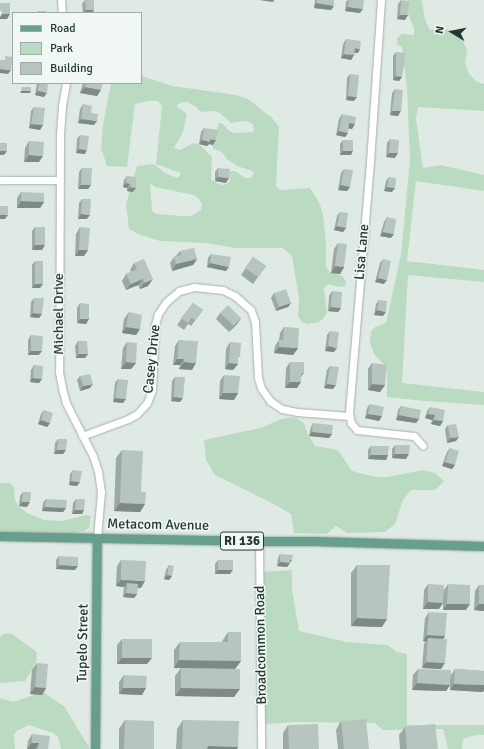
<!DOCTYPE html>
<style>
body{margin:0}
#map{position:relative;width:484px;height:749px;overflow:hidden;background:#e0eae5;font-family:Signika,sans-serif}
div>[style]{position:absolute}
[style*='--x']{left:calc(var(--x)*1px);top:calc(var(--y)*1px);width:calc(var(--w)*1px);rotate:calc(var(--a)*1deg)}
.green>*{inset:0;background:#badbc1}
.roads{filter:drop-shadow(0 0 1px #a3b2ac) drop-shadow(0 0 1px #a3b2ac)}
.minor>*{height:7px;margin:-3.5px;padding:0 3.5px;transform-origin:3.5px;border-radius:3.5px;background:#fff}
.major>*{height:9px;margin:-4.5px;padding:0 4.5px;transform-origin:4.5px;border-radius:4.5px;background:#679e8d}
.wall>*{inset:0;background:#9da9a3}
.shaded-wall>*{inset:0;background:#7f8a85}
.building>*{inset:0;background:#b6c5be}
span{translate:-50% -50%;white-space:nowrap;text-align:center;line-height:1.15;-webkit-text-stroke:3px #f1f7f4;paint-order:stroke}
.shield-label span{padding:1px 3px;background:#f1f7f4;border:1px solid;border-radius:3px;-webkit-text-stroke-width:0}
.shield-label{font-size:13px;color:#223a32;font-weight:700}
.street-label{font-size:14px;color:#223a32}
.legend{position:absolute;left:12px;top:12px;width:130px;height:72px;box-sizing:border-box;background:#f1f7f4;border:1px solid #9eaba6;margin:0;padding:5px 7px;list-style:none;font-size:12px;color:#223a32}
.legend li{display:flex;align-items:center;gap:8px;height:20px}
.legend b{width:20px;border:1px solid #9eaba6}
.north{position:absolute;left:432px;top:12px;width:40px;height:40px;-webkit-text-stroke:3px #f1f7f4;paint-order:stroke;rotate:280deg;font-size:11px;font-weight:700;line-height:16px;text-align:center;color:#223a32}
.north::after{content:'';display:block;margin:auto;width:14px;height:18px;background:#223a32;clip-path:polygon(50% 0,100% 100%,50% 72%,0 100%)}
</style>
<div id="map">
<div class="green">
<div style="clip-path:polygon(409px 0,422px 0,425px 20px,430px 30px,441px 28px,452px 31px,462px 39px,467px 50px,465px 62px,469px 74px,477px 82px,484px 84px,484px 111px,418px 107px,416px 119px,423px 168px,441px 165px,484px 175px,484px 191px,416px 181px,407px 261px,484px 270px,484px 282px,408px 275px,402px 383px,484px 392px,484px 405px,425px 401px,387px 397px,387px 368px,374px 354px,370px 343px,371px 331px,375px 327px,386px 323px,401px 254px,410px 160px,407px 88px,402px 47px,397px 44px,397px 38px,402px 34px,414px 35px,414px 28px,407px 12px)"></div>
<div style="clip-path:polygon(evenodd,141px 76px,173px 86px,236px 95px,248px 99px,272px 118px,279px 127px,276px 186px,280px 190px,310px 188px,319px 202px,323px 214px,326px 243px,326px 267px,330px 272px,342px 276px,346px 281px,345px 286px,339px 287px,328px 284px,324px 288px,327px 312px,324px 318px,319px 322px,308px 324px,302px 322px,298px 317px,299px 299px,292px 256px,283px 248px,236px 248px,206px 243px,160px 241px,138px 234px,129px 229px,126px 204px,137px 166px,154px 164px,165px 173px,178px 178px,181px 173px,156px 164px,162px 106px,158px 101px,148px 101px,135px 104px,127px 167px,107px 166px,101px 148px,103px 125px,111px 83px,141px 83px,141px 76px,187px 102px,195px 106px,201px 112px,214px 111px,220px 113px,231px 123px,247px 121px,253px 124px,254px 132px,234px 133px,228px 130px,222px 123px,219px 123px,212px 143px,213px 149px,222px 152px,227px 159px,237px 166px,252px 171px,254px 173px,251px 178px,245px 178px,235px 171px,229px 171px,230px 182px,224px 185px,218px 184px,211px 179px,212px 157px,199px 144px,193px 143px,180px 150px,174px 148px,183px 132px,187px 114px,176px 106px,180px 103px,187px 102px,141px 76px,150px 183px,155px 187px,194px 195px,199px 199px,202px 204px,201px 210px,191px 216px,182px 216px,157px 214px,152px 211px,150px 183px)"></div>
<div style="clip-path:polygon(294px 417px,304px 423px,308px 435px,315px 446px,338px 450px,352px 471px,376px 477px,388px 477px,423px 470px,435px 473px,444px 481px,435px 490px,411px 490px,403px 500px,395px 524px,385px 532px,347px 533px,336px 526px,327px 534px,294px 533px,291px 514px,268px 501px,215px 475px,206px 460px,204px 440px,260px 428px,282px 419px)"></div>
<div style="clip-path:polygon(0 483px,10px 483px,14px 488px,15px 500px,18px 505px,27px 513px,44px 520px,62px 521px,86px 515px,91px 516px,89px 528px,84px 531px,72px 534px,0 533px)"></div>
<div style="clip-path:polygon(292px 570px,292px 589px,299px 631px,347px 642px,387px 645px,397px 652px,407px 654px,407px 725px,484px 725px,484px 735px,476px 735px,463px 739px,462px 749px,448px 749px,443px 729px,383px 730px,375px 723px,297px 722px,265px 724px,263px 572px)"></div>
<div style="clip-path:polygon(5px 633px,12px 634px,37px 652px,36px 663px,25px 681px,0 683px,0 637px)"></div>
<div style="clip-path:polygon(43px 692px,64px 706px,90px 749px,61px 749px,58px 737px,53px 733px,29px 725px,17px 731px,14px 735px,15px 749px,0 749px,0 698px,13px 702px)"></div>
</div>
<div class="roads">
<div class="minor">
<div style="--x:61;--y:0;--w:13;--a:86"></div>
<div style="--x:381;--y:0;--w:162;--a:93.9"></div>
<div style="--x:370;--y:162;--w:252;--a:94.8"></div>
<div style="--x:349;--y:413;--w:10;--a:79"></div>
<div style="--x:351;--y:423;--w:9;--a:49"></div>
<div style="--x:357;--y:430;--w:57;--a:6"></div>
<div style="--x:414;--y:436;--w:13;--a:48"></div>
<div style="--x:66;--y:83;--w:23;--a:100"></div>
<div style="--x:62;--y:106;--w:32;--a:94"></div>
<div style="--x:60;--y:138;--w:234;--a:90.2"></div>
<div style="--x:59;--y:372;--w:16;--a:79"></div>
<div style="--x:62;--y:388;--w:16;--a:75"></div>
<div style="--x:66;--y:403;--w:59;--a:63"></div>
<div style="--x:93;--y:456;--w:16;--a:72"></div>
<div style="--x:98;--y:471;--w:21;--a:82"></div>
<div style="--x:101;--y:492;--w:46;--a:95"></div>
<div style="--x:0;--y:180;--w:60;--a:0"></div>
<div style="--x:82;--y:436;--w:49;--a:-20.3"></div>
<div style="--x:128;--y:419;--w:10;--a:-29"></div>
<div style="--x:137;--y:414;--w:15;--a:-48"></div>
<div style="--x:147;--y:403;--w:14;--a:-69"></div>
<div style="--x:152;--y:390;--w:65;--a:-87.4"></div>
<div style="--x:155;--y:325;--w:11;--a:-75"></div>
<div style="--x:158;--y:314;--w:14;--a:-56"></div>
<div style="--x:166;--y:302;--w:17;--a:-40"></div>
<div style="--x:179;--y:291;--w:16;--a:-15"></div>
<div style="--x:194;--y:287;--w:29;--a:6"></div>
<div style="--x:223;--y:290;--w:13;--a:27"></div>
<div style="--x:235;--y:296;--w:21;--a:41"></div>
<div style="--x:251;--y:310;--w:13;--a:72"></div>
<div style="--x:255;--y:322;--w:56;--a:86.9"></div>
<div style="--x:258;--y:378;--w:10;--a:73"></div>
<div style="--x:261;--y:388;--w:16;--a:55"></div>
<div style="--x:270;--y:401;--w:14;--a:34"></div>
<div style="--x:282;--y:409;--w:15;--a:11"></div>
<div style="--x:297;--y:412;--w:52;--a:4.4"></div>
<div style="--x:259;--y:541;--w:208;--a:89.4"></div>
</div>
<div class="major">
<div style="--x:0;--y:536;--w:259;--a:1.1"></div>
<div style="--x:259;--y:541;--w:55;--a:0"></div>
<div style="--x:314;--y:541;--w:170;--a:1.7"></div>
<div style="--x:95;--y:749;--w:211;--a:-89.5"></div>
</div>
</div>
<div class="wall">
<div style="clip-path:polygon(85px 0,94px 0,94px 10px,92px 13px,83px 13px,82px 4px)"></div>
<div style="clip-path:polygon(315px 0,334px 0,331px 10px,314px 8px)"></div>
<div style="clip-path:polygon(348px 0,364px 0,360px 13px,345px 11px,346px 2px)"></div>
<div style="clip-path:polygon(401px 0,405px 20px,397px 19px,398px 4px)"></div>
<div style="clip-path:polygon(346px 39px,358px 53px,355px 53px,354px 55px,351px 60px,341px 58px,343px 44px)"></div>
<div style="clip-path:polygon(396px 52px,402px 77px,399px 81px,393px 80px,393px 56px)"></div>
<div style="clip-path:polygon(350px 74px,354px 101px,346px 100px,347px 78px)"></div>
<div style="clip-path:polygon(37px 83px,48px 83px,44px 97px,35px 95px)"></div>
<div style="clip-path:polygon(83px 83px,103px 83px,97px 96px,80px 93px)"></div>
<div style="clip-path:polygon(395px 89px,398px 116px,390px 115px,392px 93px)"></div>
<div style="clip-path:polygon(83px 104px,91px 113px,94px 125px,78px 123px,80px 109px)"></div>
<div style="clip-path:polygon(34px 107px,43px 125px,40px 130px,29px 128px,31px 111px)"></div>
<div style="clip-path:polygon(342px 114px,355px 124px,352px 129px,348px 128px,348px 133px,345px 137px,336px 135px,339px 119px)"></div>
<div style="clip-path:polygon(204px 128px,213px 145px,209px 144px,207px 146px,199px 144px,201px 132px)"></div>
<div style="clip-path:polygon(80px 135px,85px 154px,76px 153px,77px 139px)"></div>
<div style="clip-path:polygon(390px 139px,395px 158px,386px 157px,387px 143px)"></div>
<div style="clip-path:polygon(343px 140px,351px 155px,340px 155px,340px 144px)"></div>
<div style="clip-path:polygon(29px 141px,39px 162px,24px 162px,25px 148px)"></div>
<div style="clip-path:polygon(82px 168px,91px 185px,88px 189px,78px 189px,79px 172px)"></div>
<div style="clip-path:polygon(218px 168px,226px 183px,215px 181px,215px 172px)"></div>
<div style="clip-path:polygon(344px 169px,350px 187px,347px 191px,338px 190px,341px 173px)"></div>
<div style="clip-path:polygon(127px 176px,133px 192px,127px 191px,127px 188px,123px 187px,124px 180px)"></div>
<div style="clip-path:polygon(389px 177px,392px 192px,384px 191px,386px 181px)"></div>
<div style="clip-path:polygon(21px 192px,44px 202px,40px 208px,17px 208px,17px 198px)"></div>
<div style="clip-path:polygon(82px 199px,87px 219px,78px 219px,79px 203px)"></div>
<div style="clip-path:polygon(340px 212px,346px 228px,343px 232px,334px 230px,337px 216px)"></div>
<div style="clip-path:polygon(387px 217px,391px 238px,380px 236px,384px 222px)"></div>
<div style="clip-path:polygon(35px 227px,42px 250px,32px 250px,32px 231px)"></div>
<div style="clip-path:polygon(80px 227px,88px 250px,84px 256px,75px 256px,76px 234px)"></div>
<div style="clip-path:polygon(338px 243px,344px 267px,340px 274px,331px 273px,334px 249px)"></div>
<div style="clip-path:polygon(180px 251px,197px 259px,193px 265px,172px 271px,170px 263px,174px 257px,176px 256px)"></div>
<div style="clip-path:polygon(211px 254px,226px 271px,207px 267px,208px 258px)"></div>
<div style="clip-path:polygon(253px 257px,266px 266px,253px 284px,241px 275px)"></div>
<div style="clip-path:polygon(383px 259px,384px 284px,375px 282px,380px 263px)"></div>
<div style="clip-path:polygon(35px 261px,40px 288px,32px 288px,32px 265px)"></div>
<div style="clip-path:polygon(134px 263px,148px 286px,140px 289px,138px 285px,126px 290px,122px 281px,126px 274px,131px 272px,130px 270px)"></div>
<div style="clip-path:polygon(332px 291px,341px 308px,338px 312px,328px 311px,329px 296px)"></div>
<div style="clip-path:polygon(274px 293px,291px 303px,288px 307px,276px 311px,271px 298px)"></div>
<div style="clip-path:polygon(34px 298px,42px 314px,39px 318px,30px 317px,31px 302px)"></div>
<div style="clip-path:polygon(379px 300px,383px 316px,374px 315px,376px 304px)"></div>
<div style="clip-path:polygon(80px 303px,89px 319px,86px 324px,77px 323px,77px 308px)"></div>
<div style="clip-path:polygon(193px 303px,203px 310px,191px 326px,188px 324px,184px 330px,177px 325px)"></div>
<div style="clip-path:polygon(129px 312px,140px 329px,136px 335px,122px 333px,124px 319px)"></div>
<div style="clip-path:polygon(220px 313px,241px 318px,237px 324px,229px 332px,216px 319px)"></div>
<div style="clip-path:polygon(284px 327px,298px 348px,293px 355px,274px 353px,275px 346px,279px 340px,280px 333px)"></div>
<div style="clip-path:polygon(330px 331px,334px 352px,325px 351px,327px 335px)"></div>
<div style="clip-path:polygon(31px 335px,39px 355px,28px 355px,28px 340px)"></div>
<div style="clip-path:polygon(179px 340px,192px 370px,179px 369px,180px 365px,173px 365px,175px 346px)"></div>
<div style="clip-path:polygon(78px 341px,88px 354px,85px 358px,76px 358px,75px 346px)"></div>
<div style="clip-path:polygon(127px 342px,136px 363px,131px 369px,121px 369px,123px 348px)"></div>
<div style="clip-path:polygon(230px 342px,238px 364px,233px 370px,225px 369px,226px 349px)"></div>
<div style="clip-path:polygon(290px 362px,304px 373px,301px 377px,297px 388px,285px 388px,286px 368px)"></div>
<div style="clip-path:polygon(372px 363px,385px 385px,380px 392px,368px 390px,368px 369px)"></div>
<div style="clip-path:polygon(34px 365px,42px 379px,39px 383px,30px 382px,31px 370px)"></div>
<div style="clip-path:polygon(330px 366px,333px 389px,324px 388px,327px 370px)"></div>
<div style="clip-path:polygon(224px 375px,238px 393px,234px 400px,219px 399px,220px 381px)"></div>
<div style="clip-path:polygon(80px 376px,90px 388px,80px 391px,77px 380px)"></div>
<div style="clip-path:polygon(175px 377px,180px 402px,171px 401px,172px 381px)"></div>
<div style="clip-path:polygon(118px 379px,126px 399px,123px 403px,113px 402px,115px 383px)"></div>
<div style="clip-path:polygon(370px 404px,382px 416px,379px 421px,365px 418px,367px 408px)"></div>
<div style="clip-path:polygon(401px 406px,419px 419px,416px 423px,396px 420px,398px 410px)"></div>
<div style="clip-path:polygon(430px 407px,443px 421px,440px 426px,431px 424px,432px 420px,425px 418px,427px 411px)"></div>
<div style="clip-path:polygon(44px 410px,50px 423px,47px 427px,38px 424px,41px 414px)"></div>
<div style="clip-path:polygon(313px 423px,332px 434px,329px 438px,309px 436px,311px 427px)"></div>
<div style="clip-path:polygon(448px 425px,456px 441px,447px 443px,445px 429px)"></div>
<div style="clip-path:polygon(58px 439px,66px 450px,63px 454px,54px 454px,55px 443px)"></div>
<div style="clip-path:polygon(395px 445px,406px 459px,392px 458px,392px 449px)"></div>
<div style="clip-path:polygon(371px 446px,388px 455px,386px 460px,368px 459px,368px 450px)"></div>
<div style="clip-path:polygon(450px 448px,455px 465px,452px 469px,442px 466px,447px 452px)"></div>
<div style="clip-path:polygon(122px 450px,141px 492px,145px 504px,140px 512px,114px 511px,116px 458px)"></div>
<div style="clip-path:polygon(73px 470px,77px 486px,69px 485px,70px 474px)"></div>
<div style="clip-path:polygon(23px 492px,27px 507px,19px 506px,20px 496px)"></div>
<div style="clip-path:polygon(46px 499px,66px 508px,63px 512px,42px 511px,43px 503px)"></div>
<div style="clip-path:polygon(76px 499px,84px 510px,82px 514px,72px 514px,73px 503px)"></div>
<div style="clip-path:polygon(280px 554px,290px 563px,287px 567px,277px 566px,278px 558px)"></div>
<div style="clip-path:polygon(59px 556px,75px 570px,56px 569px,56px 560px)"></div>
<div style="clip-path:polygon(121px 560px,141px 588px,138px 587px,137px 594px,134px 598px,123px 597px,124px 587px,116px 586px,117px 566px)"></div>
<div style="clip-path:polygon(218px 560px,230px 574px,215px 574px,215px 564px)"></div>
<div style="clip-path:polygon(169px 565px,172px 576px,169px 580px,164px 579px,166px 570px)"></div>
<div style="clip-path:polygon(357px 565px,382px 627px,351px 626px,351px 573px)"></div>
<div style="clip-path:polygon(428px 584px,444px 590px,448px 584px,466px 610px,443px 610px,443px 603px,439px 609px,423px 609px,424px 590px)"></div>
<div style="clip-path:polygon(479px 585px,484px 611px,474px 610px,475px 591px)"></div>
<div style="clip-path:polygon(429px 612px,445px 636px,443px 639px,441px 669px,422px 668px,424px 644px,426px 642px,423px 641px,425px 618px)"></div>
<div style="clip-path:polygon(228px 632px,241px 661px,235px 669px,234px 697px,175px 696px,175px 676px,181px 668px,174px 668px,174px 650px,180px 642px,222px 642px,223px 640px)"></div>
<div style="clip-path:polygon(122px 639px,147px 664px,117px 664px,117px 645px)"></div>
<div style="clip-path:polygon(37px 663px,46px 688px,42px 695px,30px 694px,32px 670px)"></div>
<div style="clip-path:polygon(418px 669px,451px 675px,455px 669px,484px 671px,484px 690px,483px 692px,450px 690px,450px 685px,446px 691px,412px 690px,413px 675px)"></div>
<div style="clip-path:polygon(124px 675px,142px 695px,119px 694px,119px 682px)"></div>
<div style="clip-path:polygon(125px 720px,154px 749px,119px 749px,119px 729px)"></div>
<div style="clip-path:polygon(183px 720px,238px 747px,237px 749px,176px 749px,177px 729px)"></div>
<div style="clip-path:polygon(341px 721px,369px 749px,338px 749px,336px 730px)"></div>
<div style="clip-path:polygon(288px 725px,319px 749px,283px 749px,283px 733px)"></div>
<div style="clip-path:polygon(405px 727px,438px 749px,400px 749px,399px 735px)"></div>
<div style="clip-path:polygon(32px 734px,48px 749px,27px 749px,28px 741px)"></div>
</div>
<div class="shaded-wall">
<div style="clip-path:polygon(259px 0,274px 0,273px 2px)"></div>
<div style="clip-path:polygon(316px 3px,334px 6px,331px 10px,314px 8px)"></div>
<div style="clip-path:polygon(348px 7px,363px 9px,360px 13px,345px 11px)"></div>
<div style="clip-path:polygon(86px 10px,94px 10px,92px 13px,84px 13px)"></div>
<div style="clip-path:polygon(2px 14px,10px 14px,7px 19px,0 19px,0 17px)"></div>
<div style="clip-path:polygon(400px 15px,408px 15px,405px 20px,397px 19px)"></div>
<div style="clip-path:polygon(355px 48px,360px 49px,358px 53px,353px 52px)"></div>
<div style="clip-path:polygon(344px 54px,354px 55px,351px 60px,341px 58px)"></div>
<div style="clip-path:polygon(0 69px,11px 70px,8px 74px,0 73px)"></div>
<div style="clip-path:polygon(396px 76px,402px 77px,399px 81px,393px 80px)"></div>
<div style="clip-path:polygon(85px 87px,101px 90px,97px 96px,80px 93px)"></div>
<div style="clip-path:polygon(21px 91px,31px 91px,30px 93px,20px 93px)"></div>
<div style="clip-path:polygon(38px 91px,47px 93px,44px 97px,35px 95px)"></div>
<div style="clip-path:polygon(348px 96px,357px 97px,354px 101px,346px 100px)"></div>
<div style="clip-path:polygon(392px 111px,401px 111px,398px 116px,390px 115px)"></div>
<div style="clip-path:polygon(81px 119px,97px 121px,94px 125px,78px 123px)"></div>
<div style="clip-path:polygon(349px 123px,355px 124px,352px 129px,346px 128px)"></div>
<div style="clip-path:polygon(31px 124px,43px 125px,40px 130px,29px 128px)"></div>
<div style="clip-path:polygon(339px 131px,348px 133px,345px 137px,336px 135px)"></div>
<div style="clip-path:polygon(210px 139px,216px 140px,213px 145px,209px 144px,207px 146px,199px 144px,202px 140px)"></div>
<div style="clip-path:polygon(79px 149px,87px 150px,85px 154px,76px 153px)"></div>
<div style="clip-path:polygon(0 151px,7px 151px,4px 155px,0 155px)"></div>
<div style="clip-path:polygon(343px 151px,353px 151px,351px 155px,340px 155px)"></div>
<div style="clip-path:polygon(389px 153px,398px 153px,395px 158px,386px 157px)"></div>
<div style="clip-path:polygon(29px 155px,43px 156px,39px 162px,24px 162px)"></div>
<div style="clip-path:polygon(218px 177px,229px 178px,226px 183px,215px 181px)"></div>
<div style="clip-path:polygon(126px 183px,130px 184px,127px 188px,123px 187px)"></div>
<div style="clip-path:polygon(81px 185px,91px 185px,88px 189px,78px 189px)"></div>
<div style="clip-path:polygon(341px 185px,350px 187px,347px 191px,338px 190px)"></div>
<div style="clip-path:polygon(130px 187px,136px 188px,133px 192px,127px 191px)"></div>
<div style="clip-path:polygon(387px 187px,395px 188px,392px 192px,384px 191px)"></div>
<div style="clip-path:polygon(21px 201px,44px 202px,40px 208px,17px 208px)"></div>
<div style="clip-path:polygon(81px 214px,90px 215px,87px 219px,78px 219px)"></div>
<div style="clip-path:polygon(0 215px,8px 215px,5px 219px,0 219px)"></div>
<div style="clip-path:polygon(337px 226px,346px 228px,343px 232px,334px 230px)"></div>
<div style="clip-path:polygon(383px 232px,394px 234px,391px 238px,380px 236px)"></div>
<div style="clip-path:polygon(35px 245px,45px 245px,42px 250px,32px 250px)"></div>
<div style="clip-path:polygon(79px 250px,88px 250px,84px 256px,75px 256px)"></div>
<div style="clip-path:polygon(197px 259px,193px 265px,172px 271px,176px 264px)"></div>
<div style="clip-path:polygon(210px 263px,229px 267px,226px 271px,207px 267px)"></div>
<div style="clip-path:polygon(335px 266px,344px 267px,340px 274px,331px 273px)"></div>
<div style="clip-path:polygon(378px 278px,387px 280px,384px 284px,375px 282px)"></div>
<div style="clip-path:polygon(143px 279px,138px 285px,126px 290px,131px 284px)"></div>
<div style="clip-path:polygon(153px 279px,148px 286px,140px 289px,144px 283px)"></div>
<div style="clip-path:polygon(35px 284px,43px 284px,40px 288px,32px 288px)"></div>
<div style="clip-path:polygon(291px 303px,288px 307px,276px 311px,279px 307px)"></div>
<div style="clip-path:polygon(331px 307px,341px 308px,338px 312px,328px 311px)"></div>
<div style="clip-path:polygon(377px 310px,386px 312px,383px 316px,374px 315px)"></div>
<div style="clip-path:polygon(33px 313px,42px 314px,39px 318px,30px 317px)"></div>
<div style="clip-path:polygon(241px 318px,237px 324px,229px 332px,234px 326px)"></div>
<div style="clip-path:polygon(80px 319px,89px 319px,86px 324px,77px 323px)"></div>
<div style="clip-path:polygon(126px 327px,140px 329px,136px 335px,122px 333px)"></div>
<div style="clip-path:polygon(328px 346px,337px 348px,334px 352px,325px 351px)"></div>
<div style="clip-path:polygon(279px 347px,298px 348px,293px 355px,274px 353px)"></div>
<div style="clip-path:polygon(31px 351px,42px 351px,39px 355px,28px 355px)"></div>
<div style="clip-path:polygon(79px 354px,88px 354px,85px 358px,76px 358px)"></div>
<div style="clip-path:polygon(177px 359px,184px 359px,180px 365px,173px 365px)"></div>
<div style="clip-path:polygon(126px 362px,136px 363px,131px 369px,121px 369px)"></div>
<div style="clip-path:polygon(184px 362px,196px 363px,192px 370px,179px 369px)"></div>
<div style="clip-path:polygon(229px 363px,238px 364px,233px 370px,225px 369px)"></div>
<div style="clip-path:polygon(33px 378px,42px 379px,39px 383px,30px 382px)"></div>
<div style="clip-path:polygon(290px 382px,301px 382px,297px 388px,285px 388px)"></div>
<div style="clip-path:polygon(93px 384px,90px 388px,80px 391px,83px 386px)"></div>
<div style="clip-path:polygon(327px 384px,336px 385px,333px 389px,324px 388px)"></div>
<div style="clip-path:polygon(372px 384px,385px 385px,380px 392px,368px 390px)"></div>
<div style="clip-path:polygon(223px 393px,238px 393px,234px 400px,219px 399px)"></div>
<div style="clip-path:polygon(174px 397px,183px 398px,180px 402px,171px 401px)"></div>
<div style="clip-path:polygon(115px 398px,126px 399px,123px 403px,113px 402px)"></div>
<div style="clip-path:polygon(368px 414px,382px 416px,379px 421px,365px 418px)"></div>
<div style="clip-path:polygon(428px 414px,435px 415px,432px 420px,425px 418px)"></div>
<div style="clip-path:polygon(399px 415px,419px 419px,416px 423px,396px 420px)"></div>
<div style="clip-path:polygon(41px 420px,50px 423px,47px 427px,38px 424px)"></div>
<div style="clip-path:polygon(434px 420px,443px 421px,440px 426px,431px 424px)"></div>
<div style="clip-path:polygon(312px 432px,332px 434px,329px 438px,309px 436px)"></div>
<div style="clip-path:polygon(459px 437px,456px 441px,447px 443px,450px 438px)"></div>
<div style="clip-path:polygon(57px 450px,66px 450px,63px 454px,54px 454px)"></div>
<div style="clip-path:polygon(395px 454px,409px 454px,406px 459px,392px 458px)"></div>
<div style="clip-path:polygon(371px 455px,388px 455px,386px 460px,368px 459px)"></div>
<div style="clip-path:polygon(445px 462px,455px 465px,452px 469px,442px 466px)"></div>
<div style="clip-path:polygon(71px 481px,80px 482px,77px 486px,69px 485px)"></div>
<div style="clip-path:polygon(22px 502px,30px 502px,27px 507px,19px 506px)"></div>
<div style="clip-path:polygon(120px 503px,145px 504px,140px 512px,114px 511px)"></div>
<div style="clip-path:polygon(45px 507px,66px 508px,63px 512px,42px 511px)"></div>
<div style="clip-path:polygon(75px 510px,84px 510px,82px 514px,72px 514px)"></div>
<div style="clip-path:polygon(290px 560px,292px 560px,287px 567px,277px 566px,280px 562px)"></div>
<div style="clip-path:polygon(59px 565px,78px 566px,75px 570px,56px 569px)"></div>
<div style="clip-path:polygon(218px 570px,233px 570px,230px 574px,215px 574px)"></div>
<div style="clip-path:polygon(167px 575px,172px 576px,169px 580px,164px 579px)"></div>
<div style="clip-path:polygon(121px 580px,145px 581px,141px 588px,126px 587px,127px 583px,124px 587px,116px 586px)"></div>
<div style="clip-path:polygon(126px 593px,137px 594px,134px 598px,123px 597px)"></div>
<div style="clip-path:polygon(428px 602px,443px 603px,439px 609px,423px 609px)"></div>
<div style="clip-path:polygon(447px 604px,470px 604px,466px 610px,443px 610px)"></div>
<div style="clip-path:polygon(479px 604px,484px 604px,484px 611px,474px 610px)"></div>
<div style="clip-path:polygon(357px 618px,387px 619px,382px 627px,351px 626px)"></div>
<div style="clip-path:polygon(427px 635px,445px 636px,441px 643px,428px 638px,426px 642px,423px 641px)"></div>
<div style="clip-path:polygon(122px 658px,152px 658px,147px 664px,117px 664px)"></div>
<div style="clip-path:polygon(179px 660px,241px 661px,235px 669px,174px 668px)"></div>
<div style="clip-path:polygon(426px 662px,445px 663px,441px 669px,422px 668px)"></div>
<div style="clip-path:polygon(417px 683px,450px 685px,446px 691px,412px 690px)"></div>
<div style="clip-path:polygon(454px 684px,484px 685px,484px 690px,483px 692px,450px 690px)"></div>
<div style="clip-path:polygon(35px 687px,46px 688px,42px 695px,30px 694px)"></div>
<div style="clip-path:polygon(123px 688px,146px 688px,142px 695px,119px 694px)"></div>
<div style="clip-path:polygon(181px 688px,240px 689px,234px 697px,175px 696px)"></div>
<div style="clip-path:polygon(32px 743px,39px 743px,35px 749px,27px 749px)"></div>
<div style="clip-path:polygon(208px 746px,238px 747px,237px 749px,206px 749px)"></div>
</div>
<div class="building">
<div style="clip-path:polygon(85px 0,94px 0,94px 10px,86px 10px)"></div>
<div style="clip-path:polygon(317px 0,334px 0,334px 6px,316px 3px)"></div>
<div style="clip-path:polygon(349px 0,364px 0,363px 9px,348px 7px)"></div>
<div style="clip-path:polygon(401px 0,409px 1px,408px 15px,400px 15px)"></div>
<div style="clip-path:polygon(0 3px,10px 3px,10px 14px,2px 14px,2px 11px,0 11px)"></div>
<div style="clip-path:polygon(37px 11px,46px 11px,46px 13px,37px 13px)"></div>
<div style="clip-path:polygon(346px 39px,361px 41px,360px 49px,355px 48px,354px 55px,344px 54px)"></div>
<div style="clip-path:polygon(396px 52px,406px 53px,402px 77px,396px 76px)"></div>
<div style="clip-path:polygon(5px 56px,13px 57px,11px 70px,0 69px,0 60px,5px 60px)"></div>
<div style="clip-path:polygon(350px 74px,359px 75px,357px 97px,348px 96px)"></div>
<div style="clip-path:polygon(39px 83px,48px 83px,47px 93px,38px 91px)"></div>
<div style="clip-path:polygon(86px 83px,103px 83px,101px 90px,85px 87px)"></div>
<div style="clip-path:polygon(22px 87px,31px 87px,31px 91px,21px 91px)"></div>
<div style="clip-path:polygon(395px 89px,403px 90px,401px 111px,392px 111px)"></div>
<div style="clip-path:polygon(83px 104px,92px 106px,91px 113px,98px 114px,97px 121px,81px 119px)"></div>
<div style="clip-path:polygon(34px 107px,45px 108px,43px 125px,31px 124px)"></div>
<div style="clip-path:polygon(342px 114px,356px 117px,355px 124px,349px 123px,348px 133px,339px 131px)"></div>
<div style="clip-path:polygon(204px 128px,218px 130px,216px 140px,210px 139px,210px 142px,202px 140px)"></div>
<div style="clip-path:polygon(80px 135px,89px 136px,87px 150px,79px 149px)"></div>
<div style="clip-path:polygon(390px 139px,399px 140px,398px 153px,389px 153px)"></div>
<div style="clip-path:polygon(343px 140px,353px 140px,353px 151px,343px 151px)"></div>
<div style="clip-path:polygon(29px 141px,44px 142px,43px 156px,29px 155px)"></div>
<div style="clip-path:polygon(0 143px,7px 143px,7px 151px,0 151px)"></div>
<div style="clip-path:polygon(82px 168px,92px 168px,91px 185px,81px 185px)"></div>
<div style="clip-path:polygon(218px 168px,230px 169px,229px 178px,218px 177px)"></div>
<div style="clip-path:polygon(344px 169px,353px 170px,350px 187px,341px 185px)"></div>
<div style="clip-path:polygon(127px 176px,136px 177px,136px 188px,130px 187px,130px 184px,126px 183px)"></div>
<div style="clip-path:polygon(389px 177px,396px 178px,395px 188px,387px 187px)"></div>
<div style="clip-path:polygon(21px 192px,44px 193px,44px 202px,21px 201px)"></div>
<div style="clip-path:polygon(82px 199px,91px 199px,90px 215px,81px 214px)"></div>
<div style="clip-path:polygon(0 206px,8px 206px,8px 215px,0 215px)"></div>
<div style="clip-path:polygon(340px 212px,348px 213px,346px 228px,337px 226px)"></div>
<div style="clip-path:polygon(387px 217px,396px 219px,394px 234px,383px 232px)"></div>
<div style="clip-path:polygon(35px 227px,45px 227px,45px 245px,35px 245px)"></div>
<div style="clip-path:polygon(80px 227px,90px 228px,88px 250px,79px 250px)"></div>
<div style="clip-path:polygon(338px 243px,347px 244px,344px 267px,335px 266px)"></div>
<div style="clip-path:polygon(194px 248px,197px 259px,176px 264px,174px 257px,181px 255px,180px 251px)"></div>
<div style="clip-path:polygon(211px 254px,231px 257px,229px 267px,210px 263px)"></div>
<div style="clip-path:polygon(253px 257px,266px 266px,258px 277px,245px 268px)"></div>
<div style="clip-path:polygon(144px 259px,153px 279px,144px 283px,143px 279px,131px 284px,126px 274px,137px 269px,134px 263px)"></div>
<div style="clip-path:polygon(383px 259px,391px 261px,387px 280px,378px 278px)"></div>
<div style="clip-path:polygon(35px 261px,43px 261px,43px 284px,35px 284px)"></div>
<div style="clip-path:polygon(286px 289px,291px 303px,279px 307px,274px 293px)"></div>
<div style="clip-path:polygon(332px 291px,342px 292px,341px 308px,331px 307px)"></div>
<div style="clip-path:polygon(34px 298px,44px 298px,42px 314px,33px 313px)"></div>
<div style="clip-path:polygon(379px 300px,387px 301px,386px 312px,377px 310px)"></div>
<div style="clip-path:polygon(80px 303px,89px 304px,89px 319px,80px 319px)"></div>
<div style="clip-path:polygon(193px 303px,203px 310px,195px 320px,192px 318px,188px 323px,181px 318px)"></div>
<div style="clip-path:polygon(228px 305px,241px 318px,234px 326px,220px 313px)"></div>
<div style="clip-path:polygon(129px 312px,142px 315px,140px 329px,126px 327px)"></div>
<div style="clip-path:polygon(284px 327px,299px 328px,298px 348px,279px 347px,279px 340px,283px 340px)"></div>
<div style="clip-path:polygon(330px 331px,339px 332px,337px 348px,328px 346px)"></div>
<div style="clip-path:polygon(31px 335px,43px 336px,42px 351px,31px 351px)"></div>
<div style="clip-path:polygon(179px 340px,198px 341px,196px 363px,184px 362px,184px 359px,177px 359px)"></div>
<div style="clip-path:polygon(78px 341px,87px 341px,88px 354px,79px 354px)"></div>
<div style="clip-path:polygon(127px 342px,137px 343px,136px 363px,126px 362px)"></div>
<div style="clip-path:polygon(230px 342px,241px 343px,240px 357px,238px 357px,238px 364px,229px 363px)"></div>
<div style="clip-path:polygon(290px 362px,304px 362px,304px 373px,301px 373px,301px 382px,290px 382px)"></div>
<div style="clip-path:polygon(372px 363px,387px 365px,385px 385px,372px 384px)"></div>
<div style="clip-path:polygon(34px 365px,43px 366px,42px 379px,33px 378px)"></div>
<div style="clip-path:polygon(330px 366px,339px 367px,336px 385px,327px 384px)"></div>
<div style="clip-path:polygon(90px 374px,93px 384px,83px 386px,80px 376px)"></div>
<div style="clip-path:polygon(224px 375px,240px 376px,238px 393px,223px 393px)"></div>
<div style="clip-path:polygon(175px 377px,185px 377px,183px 398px,174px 397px)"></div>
<div style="clip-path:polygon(118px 379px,128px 380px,126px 399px,115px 398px)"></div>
<div style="clip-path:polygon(370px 404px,384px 407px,382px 416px,368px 414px)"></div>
<div style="clip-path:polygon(401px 406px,421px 410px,419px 419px,399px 415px)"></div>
<div style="clip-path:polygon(430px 407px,445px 410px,443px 421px,434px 420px,435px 415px,428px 414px)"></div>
<div style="clip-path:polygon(44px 410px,53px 413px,50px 423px,41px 420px)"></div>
<div style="clip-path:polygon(313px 423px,333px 425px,332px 434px,312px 432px)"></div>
<div style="clip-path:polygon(456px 424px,459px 437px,450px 438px,448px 425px)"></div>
<div style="clip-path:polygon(58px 439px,67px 439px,66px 450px,57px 450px)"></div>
<div style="clip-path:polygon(395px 445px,410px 445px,409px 454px,395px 454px)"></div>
<div style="clip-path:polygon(371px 446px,389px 446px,388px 455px,371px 455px)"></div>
<div style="clip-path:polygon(450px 448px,459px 451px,455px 465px,445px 462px)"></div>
<div style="clip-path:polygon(122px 450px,143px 451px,141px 492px,146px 492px,145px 504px,120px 503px)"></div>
<div style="clip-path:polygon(73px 470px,82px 471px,80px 482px,71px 481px)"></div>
<div style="clip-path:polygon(23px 492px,31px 492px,30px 502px,22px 502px)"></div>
<div style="clip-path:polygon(46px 499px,67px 500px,66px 508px,45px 507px)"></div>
<div style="clip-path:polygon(76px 499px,85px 499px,84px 510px,75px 510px)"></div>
<div style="clip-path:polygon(280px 554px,293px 555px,292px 560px,290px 560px,290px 563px,280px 562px)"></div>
<div style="clip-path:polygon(59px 556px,78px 557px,78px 566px,59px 565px)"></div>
<div style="clip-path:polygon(121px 560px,146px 561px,145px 581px,121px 580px)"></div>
<div style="clip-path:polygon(218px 560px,233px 560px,233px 570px,218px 570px)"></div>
<div style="clip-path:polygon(169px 565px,174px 566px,172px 576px,167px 575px)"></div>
<div style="clip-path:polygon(357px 565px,390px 565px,387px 619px,357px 618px)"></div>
<div style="clip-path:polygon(127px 583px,138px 584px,137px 594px,126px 593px)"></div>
<div style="clip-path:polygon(428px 584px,444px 585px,443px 603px,428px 602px)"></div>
<div style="clip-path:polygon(448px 584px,470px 585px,470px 604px,447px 604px)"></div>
<div style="clip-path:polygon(479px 585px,484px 585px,484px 604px,479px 604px)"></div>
<div style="clip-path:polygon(429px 612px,447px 613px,445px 636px,427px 635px)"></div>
<div style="clip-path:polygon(228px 632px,241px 632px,241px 661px,179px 660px,180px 642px,228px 642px)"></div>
<div style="clip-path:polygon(428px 638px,447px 639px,445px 663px,426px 662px)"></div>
<div style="clip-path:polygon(122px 639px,152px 639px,152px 658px,122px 658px)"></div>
<div style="clip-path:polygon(37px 663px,48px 664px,46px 688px,35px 687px)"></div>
<div style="clip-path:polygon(181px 668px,240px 669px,240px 689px,181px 688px)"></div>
<div style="clip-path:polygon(418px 669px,451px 670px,450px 685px,417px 683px)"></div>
<div style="clip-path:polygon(455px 669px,484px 671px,484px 685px,454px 684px)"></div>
<div style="clip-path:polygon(124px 675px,147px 676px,146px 688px,123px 688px)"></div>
<div style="clip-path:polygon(366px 719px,369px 749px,344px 749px,341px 721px)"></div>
<div style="clip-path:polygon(125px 720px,154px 721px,154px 749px,124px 749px)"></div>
<div style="clip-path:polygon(183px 720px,239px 721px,238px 747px,208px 746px,207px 749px,182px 749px)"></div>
<div style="clip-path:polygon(318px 724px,319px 749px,289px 749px,288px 725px)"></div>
<div style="clip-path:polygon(435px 724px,438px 749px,407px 749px,405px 727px)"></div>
<div style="clip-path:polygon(32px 734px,50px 736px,48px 749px,38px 749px,39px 743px,32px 743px)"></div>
</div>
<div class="shield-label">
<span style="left:242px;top:541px">RI 136</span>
</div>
<div class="street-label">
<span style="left:362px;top:252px;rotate:-85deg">Lisa Lane</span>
<span style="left:59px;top:314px;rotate:-90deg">Michael Drive</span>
<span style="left:152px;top:359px;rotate:-84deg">Casey Drive</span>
<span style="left:158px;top:525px;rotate:1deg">Metacom Avenue</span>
<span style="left:83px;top:643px;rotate:-89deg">Tupelo Street</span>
<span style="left:261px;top:645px;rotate:-91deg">Broadcommon Road</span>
</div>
<ul class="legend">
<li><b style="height:5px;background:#679e8d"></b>Road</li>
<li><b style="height:11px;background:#badbc1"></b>Park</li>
<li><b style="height:11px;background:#b6c5be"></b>Building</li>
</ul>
<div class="north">N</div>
</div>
